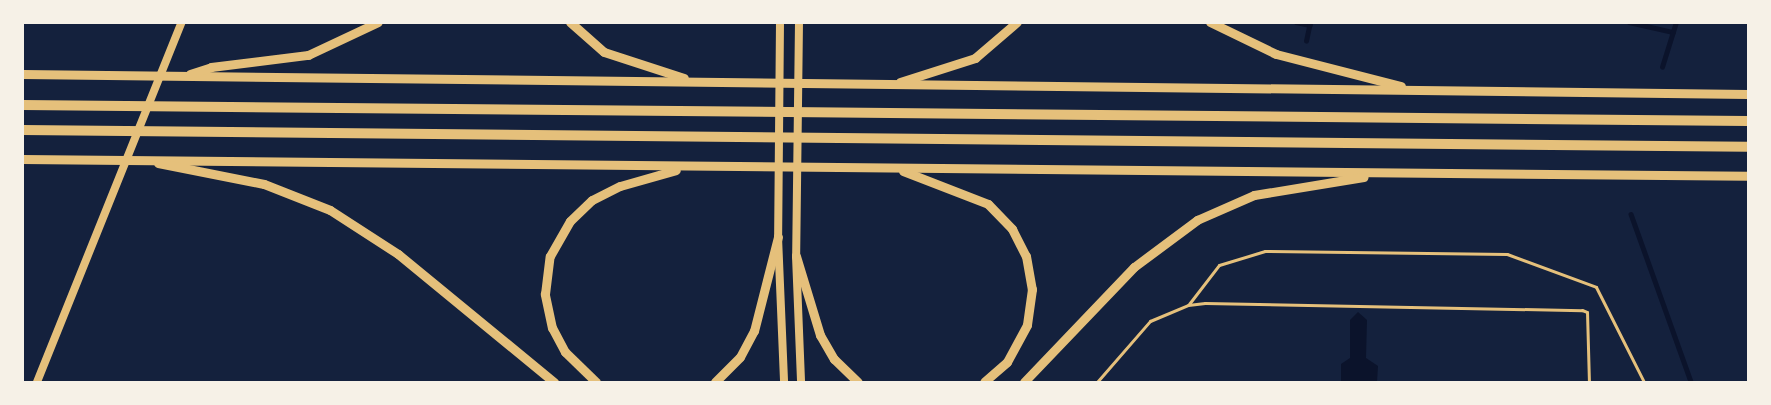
<!DOCTYPE html>
<style>
body{margin:0}
#map{position:relative;width:1771px;height:405px;overflow:hidden;background:#14213d;font-family:Roboto,sans-serif}
div>[style]{position:absolute}
[style*='--x']{left:calc(var(--x)*1px);top:calc(var(--y)*1px);width:calc(var(--w)*1px);rotate:calc(var(--a)*1deg)}
.water>*{inset:0;background:#0b132b}
.stream>*{height:4.5px;margin:-2.25px;padding:0 2.25px;transform-origin:2.25px;border-radius:2.25px;background:#0b132b}
.service>*{height:3px;margin:-1.5px;padding:0 1.5px;transform-origin:1.5px;border-radius:1.5px;background:#e5c07b}
.secondary>*{height:8px;margin:-4px;padding:0 4px;transform-origin:4px;border-radius:4px;background:#e5c07b}
.primary>*{height:9px;margin:-4.5px;padding:0 4.5px;transform-origin:4.5px;border-radius:4.5px;background:#e5c07b}
.motorway>*{height:10px;margin:-5px;padding:0 5px;transform-origin:5px;border-radius:5px;background:#e5c07b}
span{translate:-50% -50%;white-space:nowrap;text-align:center;line-height:1.15;-webkit-text-stroke:4.5px #f6f1e7;paint-order:stroke}
.frame{position:absolute;inset:0;border:24px solid #f6f1e7;pointer-events:none}
</style>
<div id="map">
<div class="water">
<div style="clip-path:polygon(1358px 312px,1367px 320px,1366px 358px,1378px 366px,1377px 382px,1341px 382px,1341px 364px,1350px 358px,1350px 320px)"></div>
</div>
<div class="stream">
<div style="--x:1296;--y:22;--w:14;--a:12"></div>
<div style="--x:1629;--y:22;--w:45;--a:12.8"></div>
<div style="--x:1306;--y:41;--w:19;--a:-78"></div>
<div style="--x:1662;--y:67;--w:47;--a:-72.7"></div>
<div style="--x:1631;--y:214;--w:178;--a:70.3"></div>
</div>
<div class="service">
<div style="--x:1189;--y:304;--w:49;--a:-52.4"></div>
<div style="--x:1219;--y:265;--w:48;--a:-16.9"></div>
<div style="--x:1265;--y:251;--w:242;--a:0.7"></div>
<div style="--x:1507;--y:254;--w:95;--a:20.3"></div>
<div style="--x:1596;--y:287;--w:106;--a:63.2"></div>
<div style="--x:1097;--y:382;--w:81;--a:-49"></div>
<div style="--x:1150;--y:321;--w:41;--a:-22.8"></div>
<div style="--x:1188;--y:305;--w:17;--a:-7"></div>
<div style="--x:1205;--y:303;--w:377;--a:1.1"></div>
<div style="--x:1582;--y:310;--w:5;--a:22"></div>
<div style="--x:1587;--y:312;--w:70;--a:88.4"></div>
</div>
<div class="secondary">
<div style="--x:780;--y:22;--w:215;--a:90.5"></div>
<div style="--x:778;--y:237;--w:145;--a:87.6"></div>
<div style="--x:799;--y:22;--w:234;--a:90.7"></div>
<div style="--x:796;--y:256;--w:126;--a:87.7"></div>
<div style="--x:37;--y:382;--w:388;--a:-68.1"></div>
</div>
<div class="primary">
<div style="--x:570;--y:22;--w:45;--a:41.4"></div>
<div style="--x:604;--y:52;--w:84;--a:18"></div>
<div style="--x:1210;--y:22;--w:73;--a:25.9"></div>
<div style="--x:1276;--y:54;--w:129;--a:14.4"></div>
<div style="--x:22;--y:74;--w:1726;--a:0.66"></div>
<div style="--x:190;--y:74;--w:22;--a:-18"></div>
<div style="--x:211;--y:67;--w:98;--a:-7.1"></div>
<div style="--x:308;--y:55;--w:77;--a:-25.2"></div>
<div style="--x:900;--y:82;--w:79;--a:-17.7"></div>
<div style="--x:975;--y:58;--w:55;--a:-40.6"></div>
<div style="--x:22;--y:159;--w:1726;--a:0.56"></div>
<div style="--x:158;--y:163;--w:108;--a:11.2"></div>
<div style="--x:264;--y:184;--w:71;--a:21.5"></div>
<div style="--x:330;--y:210;--w:81;--a:32.9"></div>
<div style="--x:398;--y:254;--w:202;--a:39.4"></div>
<div style="--x:903;--y:171;--w:91;--a:21.2"></div>
<div style="--x:988;--y:204;--w:35;--a:46"></div>
<div style="--x:1012;--y:229;--w:30;--a:63"></div>
<div style="--x:1026;--y:256;--w:34;--a:80"></div>
<div style="--x:1032;--y:289;--w:36;--a:98"></div>
<div style="--x:1027;--y:325;--w:42;--a:118.4"></div>
<div style="--x:1007;--y:362;--w:30;--a:139"></div>
<div style="--x:796;--y:256;--w:83;--a:73.1"></div>
<div style="--x:820;--y:335;--w:28;--a:60"></div>
<div style="--x:834;--y:359;--w:33;--a:44"></div>
<div style="--x:596;--y:382;--w:43;--a:-135.9"></div>
<div style="--x:565;--y:352;--w:27;--a:-118"></div>
<div style="--x:552;--y:328;--w:35;--a:-102"></div>
<div style="--x:545;--y:294;--w:38;--a:-83"></div>
<div style="--x:550;--y:256;--w:40;--a:-60.3"></div>
<div style="--x:570;--y:221;--w:30;--a:-44"></div>
<div style="--x:592;--y:200;--w:31;--a:-27"></div>
<div style="--x:620;--y:186;--w:58;--a:-15.9"></div>
<div style="--x:715;--y:382;--w:35;--a:-45"></div>
<div style="--x:740;--y:357;--w:30;--a:-62"></div>
<div style="--x:754;--y:331;--w:97;--a:-75.7"></div>
<div style="--x:1024;--y:382;--w:159;--a:-46.3"></div>
<div style="--x:1134;--y:267;--w:79;--a:-36.7"></div>
<div style="--x:1197;--y:220;--w:62;--a:-23.7"></div>
<div style="--x:1254;--y:195;--w:111;--a:-9.3"></div>
</div>
<div class="motorway">
<div style="--x:22;--y:105;--w:1726;--a:0.53"></div>
<div style="--x:22;--y:130;--w:1726;--a:0.56"></div>
</div>
<div class="frame"></div>
</div>
